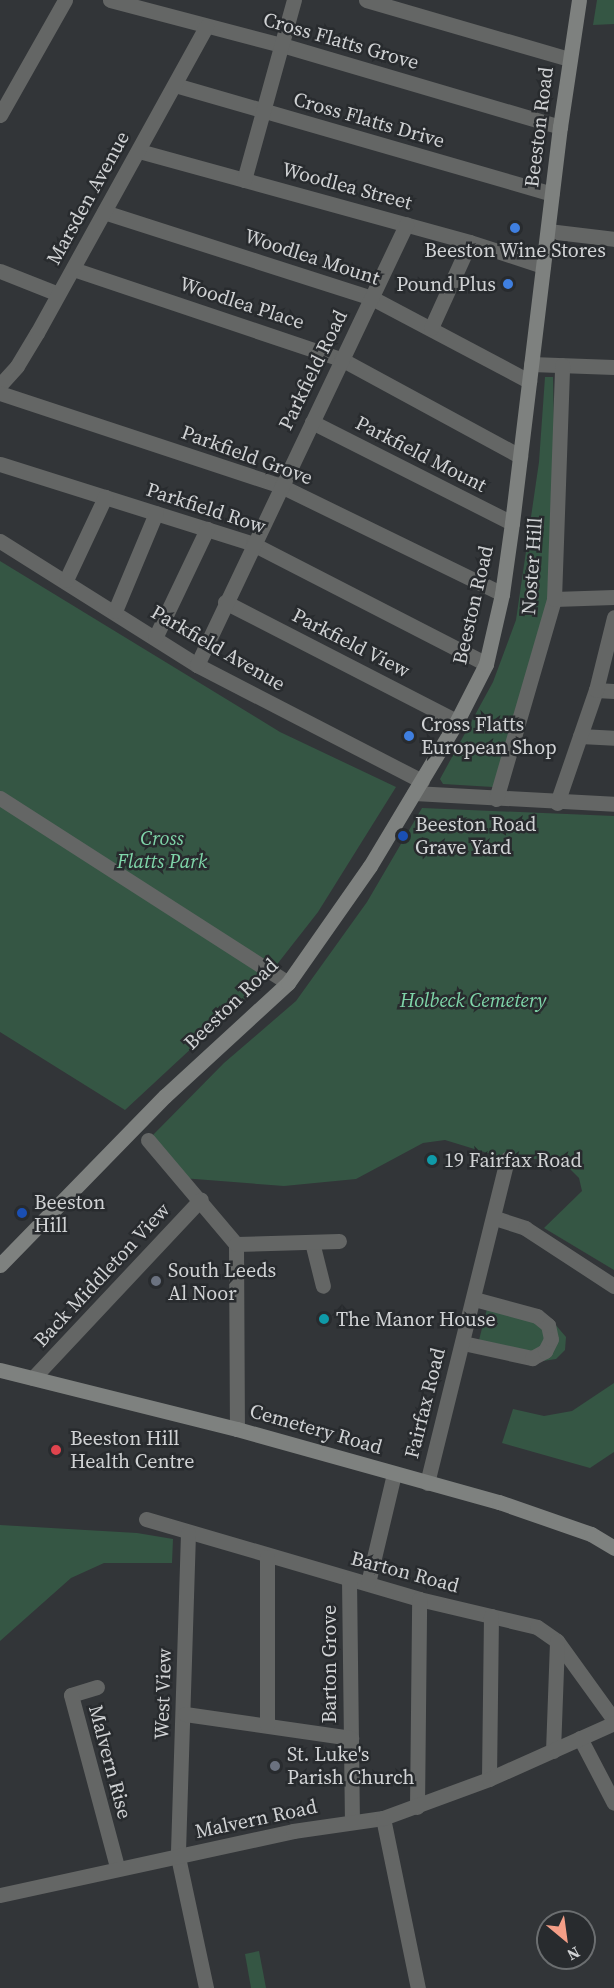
<!DOCTYPE html>
<style>
body{margin:0}
#map{position:relative;width:614px;height:1988px;overflow:hidden;background:#323538;font-family:"Source Serif 4",serif}
div>[style]{position:absolute}
[style*='--x']{left:calc(var(--x)*1px);top:calc(var(--y)*1px);width:calc(var(--w)*1px);rotate:calc(var(--a)*1deg)}
.green>*{inset:0;background:#355644}
.street>*{height:15px;margin:-7.5px;padding:0 7.5px;transform-origin:7.5px;border-radius:7.5px;background:#646665}
.secondary>*{height:15px;margin:-7.5px;padding:0 7.5px;transform-origin:7.5px;border-radius:7.5px;background:#7e817f}
.dots>*{width:16px;height:16px;translate:-50% -50%;box-sizing:border-box;border:3px solid #282b2e;border-radius:50%}
span{translate:-50% -50%;white-space:nowrap;text-align:center;line-height:1.15;-webkit-text-stroke:5px #282b2e;paint-order:stroke}
.street-label{font-size:20px;color:#d0d2d4}
.poi-label{font-size:20px;color:#d0d2d4}
.right{translate:-100% -50%;text-align:right}
.left{translate:0 -50%;text-align:left}
.park-label{font-size:20px;color:#7fd5a9;font-style:italic}
.north{position:absolute;left:536px;top:1910px;width:60px;height:60px;box-sizing:border-box;background:#282b2e;border:2px solid #6b6e70;border-radius:50%;rotate:151deg;font-size:16px;font-weight:700;line-height:24px;text-align:center;color:#d0d2d4}
.north::after{content:'';display:block;margin:auto;width:21px;height:27px;background:#f49e87;clip-path:polygon(50% 0,100% 100%,50% 72%,0 100%)}
</style>
<div id="map">
<div class="green">
<div style="clip-path:polygon(597px 0,614px 0,614px 24px,593px 25px)"></div>
<div style="clip-path:polygon(545px 377px,553px 377px,555px 477px,552px 587px,493px 787px,443px 784px,440px 779px,493px 682px,516px 620px,539px 462px)"></div>
<div style="clip-path:polygon(0 561px,280px 732px,396px 787px,318px 912px,264px 981px,125px 1110px,0 1032px)"></div>
<div style="clip-path:polygon(422px 808px,614px 816px,614px 1270px,544px 1228px,582px 1191px,579px 1178px,560px 1159px,507px 1159px,445px 1140px,423px 1143px,356px 1179px,284px 1186px,182px 1178px,148px 1140px,224px 1063px,296px 1001px,367px 902px)"></div>
<div style="clip-path:polygon(488px 1305px,554px 1323px,566px 1337px,565px 1350px,556px 1359px,543px 1361px,478px 1344px)"></div>
<div style="clip-path:polygon(614px 1383px,614px 1452px,590px 1468px,502px 1443px,513px 1409px,544px 1416px,572px 1411px)"></div>
<div style="clip-path:polygon(0 1525px,137px 1533px,173px 1539px,172px 1563px,104px 1563px,71px 1578px,0 1641px)"></div>
<div style="clip-path:polygon(259px 1951px,266px 1988px,251px 1988px,245px 1954px)"></div>
</div>
<div class="street">
<div style="--x:110;--y:0;--w:178;--a:14.7"></div>
<div style="--x:282;--y:45;--w:290;--a:16.4"></div>
<div style="--x:366;--y:0;--w:211;--a:16.2"></div>
<div style="--x:175;--y:85;--w:392;--a:16.1"></div>
<div style="--x:0;--y:115;--w:132;--a:-60.5"></div>
<div style="--x:139;--y:151;--w:343;--a:15.4"></div>
<div style="--x:470;--y:242;--w:77;--a:18.2"></div>
<div style="--x:244;--y:180;--w:187;--a:-74.5"></div>
<div style="--x:104;--y:212;--w:281;--a:17.8"></div>
<div style="--x:372;--y:298;--w:178;--a:27.9"></div>
<div style="--x:548;--y:231;--w:66;--a:6.9"></div>
<div style="--x:73;--y:269;--w:283;--a:18.6"></div>
<div style="--x:341;--y:359;--w:204;--a:28.5"></div>
<div style="--x:0;--y:271;--w:62;--a:21.6"></div>
<div style="--x:431;--y:328;--w:94;--a:-65.6"></div>
<div style="--x:531;--y:364;--w:83;--a:2.1"></div>
<div style="--x:0;--y:385;--w:25;--a:-48"></div>
<div style="--x:17;--y:366;--w:39;--a:-59"></div>
<div style="--x:37;--y:333;--w:350;--a:-61.1"></div>
<div style="--x:0;--y:393;--w:296;--a:18.3"></div>
<div style="--x:281;--y:486;--w:246;--a:26"></div>
<div style="--x:312;--y:422;--w:224;--a:26.8"></div>
<div style="--x:0;--y:464;--w:265;--a:17.5"></div>
<div style="--x:253;--y:544;--w:262;--a:27.2"></div>
<div style="--x:0;--y:541;--w:233;--a:32.2"></div>
<div style="--x:197;--y:665;--w:253;--a:27.3"></div>
<div style="--x:66;--y:580;--w:92;--a:-64.8"></div>
<div style="--x:554;--y:599;--w:60;--a:-1.9"></div>
<div style="--x:225;--y:602;--w:261;--a:27.2"></div>
<div style="--x:115;--y:611;--w:106;--a:-67.3"></div>
<div style="--x:155;--y:638;--w:121;--a:-64.5"></div>
<div style="--x:197;--y:665;--w:488;--a:-64.6"></div>
<div style="--x:596;--y:690;--w:18;--a:3"></div>
<div style="--x:580;--y:736;--w:34;--a:3"></div>
<div style="--x:414;--y:793;--w:200;--a:3.1"></div>
<div style="--x:0;--y:798;--w:342;--a:32.7"></div>
<div style="--x:496;--y:799;--w:208;--a:-73.8"></div>
<div style="--x:554;--y:599;--w:234;--a:-88"></div>
<div style="--x:557;--y:803;--w:120;--a:-71"></div>
<div style="--x:596;--y:690;--w:75;--a:-76.1"></div>
<div style="--x:148;--y:1140;--w:136;--a:49.8"></div>
<div style="--x:236;--y:1244;--w:185;--a:89.7"></div>
<div style="--x:495;--y:1218;--w:32;--a:18"></div>
<div style="--x:525;--y:1228;--w:106;--a:33.1"></div>
<div style="--x:312;--y:1242;--w:45;--a:76"></div>
<div style="--x:236;--y:1244;--w:103;--a:-1.7"></div>
<div style="--x:463;--y:1343;--w:71;--a:12.3"></div>
<div style="--x:532;--y:1358;--w:15;--a:-28"></div>
<div style="--x:545;--y:1351;--w:13;--a:-63"></div>
<div style="--x:551;--y:1339;--w:14;--a:-102"></div>
<div style="--x:548;--y:1325;--w:14;--a:-141"></div>
<div style="--x:537;--y:1316;--w:65;--a:-164.9"></div>
<div style="--x:33;--y:1378;--w:245;--a:-46.8"></div>
<div style="--x:427;--y:1483;--w:334;--a:-76.1"></div>
<div style="--x:146;--y:1519;--w:284;--a:16.3"></div>
<div style="--x:419;--y:1599;--w:121;--a:13.3"></div>
<div style="--x:537;--y:1627;--w:24;--a:35"></div>
<div style="--x:557;--y:1641;--w:97;--a:54.2"></div>
<div style="--x:188;--y:1533;--w:324;--a:91.8"></div>
<div style="--x:178;--y:1857;--w:134;--a:77.9"></div>
<div style="--x:349;--y:1579;--w:242;--a:89.3"></div>
<div style="--x:368;--y:1583;--w:112;--a:-76.6"></div>
<div style="--x:97;--y:1687;--w:27;--a:163"></div>
<div style="--x:71;--y:1695;--w:178;--a:75"></div>
<div style="--x:185;--y:1714;--w:168;--a:8.2"></div>
<div style="--x:267;--y:1725;--w:168;--a:-90"></div>
<div style="--x:580;--y:1738;--w:73;--a:62.4"></div>
<div style="--x:553;--y:1751;--w:110;--a:-87.9"></div>
<div style="--x:489;--y:1779;--w:163;--a:-89.3"></div>
<div style="--x:417;--y:1807;--w:208;--a:-89.4"></div>
<div style="--x:383;--y:1818;--w:174;--a:78.4"></div>
<div style="--x:0;--y:1895;--w:300;--a:-12.3"></div>
<div style="--x:293;--y:1831;--w:91;--a:-8.2"></div>
<div style="--x:383;--y:1818;--w:113;--a:-20.2"></div>
<div style="--x:489;--y:1779;--w:137;--a:-24.1"></div>
</div>
<div class="secondary">
<div style="--x:0;--y:1265;--w:236;--a:-45.7"></div>
<div style="--x:165;--y:1096;--w:167;--a:-42.6"></div>
<div style="--x:288;--y:983;--w:143;--a:-55"></div>
<div style="--x:370;--y:866;--w:169;--a:-59"></div>
<div style="--x:457;--y:721;--w:64;--a:-63"></div>
<div style="--x:486;--y:664;--w:72;--a:-77.1"></div>
<div style="--x:502;--y:594;--w:72;--a:-82"></div>
<div style="--x:512;--y:523;--w:399;--a:-83.1"></div>
<div style="--x:560;--y:127;--w:128;--a:-81.5"></div>
<div style="--x:0;--y:1370;--w:244;--a:14"></div>
<div style="--x:237;--y:1429;--w:272;--a:15.6"></div>
<div style="--x:499;--y:1502;--w:97;--a:19.2"></div>
<div style="--x:591;--y:1534;--w:27;--a:31"></div>
</div>
<div class="dots">
<div style="left:515px;top:228px;background:#3f7fe0"></div>
<div style="left:508px;top:284px;background:#3f7fe0"></div>
<div style="left:409px;top:736px;background:#3f7fe0"></div>
<div style="left:403px;top:836px;background:#1a4fb4"></div>
<div style="left:432px;top:1160px;background:#0f9aa8"></div>
<div style="left:22px;top:1213px;background:#1a4fb4"></div>
<div style="left:156px;top:1281px;background:#6b7280"></div>
<div style="left:324px;top:1319px;background:#0f9aa8"></div>
<div style="left:56px;top:1450px;background:#e0444e"></div>
<div style="left:275px;top:1766px;background:#6b7280"></div>
</div>
<div class="street-label">
<span style="left:341px;top:41px;rotate:16deg">Cross Flatts Grove</span>
<span style="left:369px;top:120px;rotate:16deg">Cross Flatts Drive</span>
<span style="left:539px;top:127px;rotate:-83deg">Beeston Road</span>
<span style="left:347px;top:186px;rotate:15deg">Woodlea Street</span>
<span style="left:88px;top:198px;rotate:-61deg">Marsden Avenue</span>
<span style="left:312px;top:257px;rotate:18deg">Woodlea Mount</span>
<span style="left:242px;top:303px;rotate:18deg">Woodlea Place</span>
<span style="left:313px;top:370px;rotate:-64deg">Parkfield Road</span>
<span style="left:421px;top:454px;rotate:27deg">Parkfield Mount</span>
<span style="left:247px;top:455px;rotate:20deg">Parkfield Grove</span>
<span style="left:206px;top:508px;rotate:18deg">Parkfield Row</span>
<span style="left:532px;top:566px;rotate:-86deg">Noster Hill</span>
<span style="left:473px;top:605px;rotate:-77deg">Beeston Road</span>
<span style="left:351px;top:643px;rotate:27deg">Parkfield View</span>
<span style="left:218px;top:648px;rotate:30deg">Parkfield Avenue</span>
<span style="left:231px;top:1004px;rotate:-44deg">Beeston Road</span>
<span style="left:102px;top:1275px;rotate:-47deg">Back Middleton View</span>
<span style="left:425px;top:1403px;rotate:-76deg">Fairfax Road</span>
<span style="left:316px;top:1429px;rotate:16deg">Cemetery Road</span>
<span style="left:405px;top:1572px;rotate:15deg">Barton Road</span>
<span style="left:329px;top:1664px;rotate:-90deg">Barton Grove</span>
<span style="left:163px;top:1694px;rotate:-88deg">West View</span>
<span style="left:110px;top:1762px;rotate:75deg">Malvern Rise</span>
<span style="left:256px;top:1819px;rotate:-12deg">Malvern Road</span>
</div>
<div class="poi-label">
<span style="left:515px;top:250px">Beeston Wine Stores</span>
<span class="right" style="left:496px;top:284px">Pound Plus</span>
<span class="left" style="left:421px;top:736px">Cross Flatts<br>European Shop</span>
<span class="left" style="left:415px;top:836px">Beeston Road<br>Grave Yard</span>
<span class="left" style="left:444px;top:1160px">19 Fairfax Road</span>
<span class="left" style="left:34px;top:1214px">Beeston<br>Hill</span>
<span class="left" style="left:168px;top:1282px">South Leeds<br>Al Noor</span>
<span class="left" style="left:336px;top:1319px">The Manor House</span>
<span class="left" style="left:70px;top:1450px">Beeston Hill<br>Health Centre</span>
<span class="left" style="left:287px;top:1766px">St. Luke's<br>Parish Church</span>
</div>
<div class="park-label">
<span style="left:162px;top:850px">Cross<br>Flatts Park</span>
<span style="left:473px;top:1000px">Holbeck Cemetery</span>
</div>
<div class="north">N</div>
</div>
